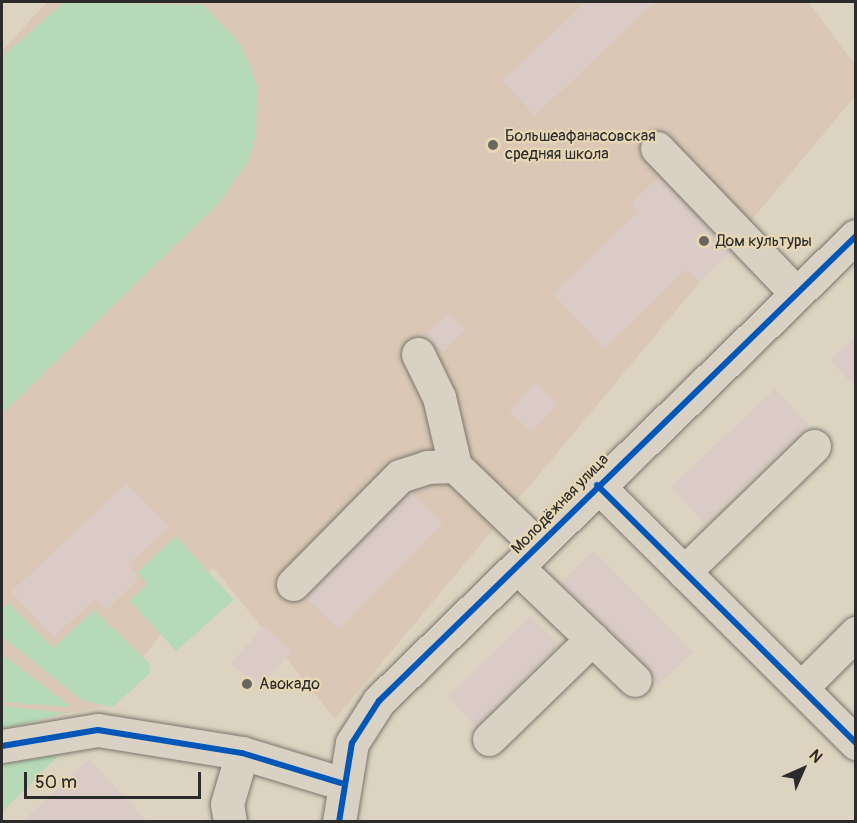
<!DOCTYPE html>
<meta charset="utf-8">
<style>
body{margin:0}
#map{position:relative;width:857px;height:823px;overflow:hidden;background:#dcd3c0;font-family:Pangolin,sans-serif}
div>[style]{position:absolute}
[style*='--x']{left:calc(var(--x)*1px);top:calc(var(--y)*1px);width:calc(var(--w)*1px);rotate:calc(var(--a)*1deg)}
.built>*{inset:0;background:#dac7b5}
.green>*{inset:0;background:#b6dab7}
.building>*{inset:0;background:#dacbc7}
.roads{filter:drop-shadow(0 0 2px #7b776e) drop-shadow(0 0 2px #7b776e)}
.minor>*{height:33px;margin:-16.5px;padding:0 16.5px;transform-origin:16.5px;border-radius:16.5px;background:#d8d1c4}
.cycleway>*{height:6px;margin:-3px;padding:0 3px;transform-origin:3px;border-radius:3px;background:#0057b8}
.dots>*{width:16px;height:16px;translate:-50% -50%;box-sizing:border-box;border:3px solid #e8d7b4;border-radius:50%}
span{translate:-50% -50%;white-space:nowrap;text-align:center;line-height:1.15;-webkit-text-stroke:4.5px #e8d7b4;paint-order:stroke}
.poi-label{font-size:16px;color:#2b2b2b}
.left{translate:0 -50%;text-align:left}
.street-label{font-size:16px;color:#2b2b2b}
.frame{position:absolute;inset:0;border:3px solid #2b2b2b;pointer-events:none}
.north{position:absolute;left:773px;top:739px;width:60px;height:60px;-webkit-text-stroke:4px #e8d7b4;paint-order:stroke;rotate:45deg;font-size:16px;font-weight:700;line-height:24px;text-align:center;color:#2b2b2b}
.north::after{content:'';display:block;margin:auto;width:21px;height:27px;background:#2b2b2b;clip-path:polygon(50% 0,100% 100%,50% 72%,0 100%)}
.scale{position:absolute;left:24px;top:772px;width:177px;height:27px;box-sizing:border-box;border:3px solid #2b2b2b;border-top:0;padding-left:8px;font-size:18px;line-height:21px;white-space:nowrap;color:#2b2b2b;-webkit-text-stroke:4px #e8d7b4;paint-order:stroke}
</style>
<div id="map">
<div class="built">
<div style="clip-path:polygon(47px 2px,808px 2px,855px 65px,855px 96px,335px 719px,213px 567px,105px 706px,2px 725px,2px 51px)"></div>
</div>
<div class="green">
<div style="clip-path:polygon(64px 2px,203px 5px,238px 41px,249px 63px,257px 87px,256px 137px,248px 161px,220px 202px,2px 414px,2px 57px)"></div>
<div style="clip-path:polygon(176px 536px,234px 600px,176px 651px,130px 601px,147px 584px,138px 572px)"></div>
<div style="clip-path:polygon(9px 604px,53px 648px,94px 610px,149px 663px,150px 673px,113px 707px,83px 701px,2px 636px,2px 609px)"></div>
<div style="clip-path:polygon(2px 654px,71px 707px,2px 702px)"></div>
<div style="clip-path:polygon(2px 706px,67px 713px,2px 729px)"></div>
<div style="clip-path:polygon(70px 744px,2px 812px,2px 760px)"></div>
</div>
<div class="building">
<div style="clip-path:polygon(586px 2px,655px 2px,535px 116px,502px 81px)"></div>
<div style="clip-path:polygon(659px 177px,731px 252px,700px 282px,687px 269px,605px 348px,553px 294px,639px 211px,632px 203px)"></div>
<div style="clip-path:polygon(449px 313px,465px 330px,443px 352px,426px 335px)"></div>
<div style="clip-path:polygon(855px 337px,855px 387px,830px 360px)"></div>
<div style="clip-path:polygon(536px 383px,558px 404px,531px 432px,509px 411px)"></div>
<div style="clip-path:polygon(775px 389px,809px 425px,704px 523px,671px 487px)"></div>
<div style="clip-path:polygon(127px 483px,169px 527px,128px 565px,139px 578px,106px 610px,96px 598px,54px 637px,11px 592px)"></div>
<div style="clip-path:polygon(411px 492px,443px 523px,339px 630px,306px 598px)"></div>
<div style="clip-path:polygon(594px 551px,693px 652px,658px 685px,648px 666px,561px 583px)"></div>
<div style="clip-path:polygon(530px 616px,559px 645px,476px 726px,448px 697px)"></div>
<div style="clip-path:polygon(264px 626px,292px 651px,259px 688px,231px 663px)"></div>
<div style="clip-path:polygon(89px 759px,148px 822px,22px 822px)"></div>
</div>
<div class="roads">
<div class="minor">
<div style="--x:657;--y:148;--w:201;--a:46.2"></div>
<div style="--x:418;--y:354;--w:48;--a:64"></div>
<div style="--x:439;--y:397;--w:71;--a:76.9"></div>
<div style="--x:597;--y:485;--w:366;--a:44.9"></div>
<div style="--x:517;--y:567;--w:163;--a:43.8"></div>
<div style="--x:684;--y:572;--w:181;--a:-44.1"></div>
<div style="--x:293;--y:584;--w:152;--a:-45.3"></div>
<div style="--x:400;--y:476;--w:28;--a:-18"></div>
<div style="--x:427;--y:467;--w:28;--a:-2"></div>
<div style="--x:455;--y:466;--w:115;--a:43.9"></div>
<div style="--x:801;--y:688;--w:78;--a:-45"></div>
<div style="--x:489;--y:739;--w:144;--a:-44.2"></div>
<div style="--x:2;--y:746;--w:97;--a:-9.5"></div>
<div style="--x:98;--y:730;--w:146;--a:9.1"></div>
<div style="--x:242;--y:753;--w:103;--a:16.9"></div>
<div style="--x:230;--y:822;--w:18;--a:-99"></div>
<div style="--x:227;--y:804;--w:53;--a:-73.6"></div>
<div style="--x:339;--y:822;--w:80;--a:-80.7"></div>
<div style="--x:352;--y:743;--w:50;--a:-57.3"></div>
<div style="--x:379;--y:701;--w:666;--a:-44.27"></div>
</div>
</div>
<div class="cycleway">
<div style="--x:597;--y:485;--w:366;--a:44.9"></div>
<div style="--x:2;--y:746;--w:97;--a:-9.5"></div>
<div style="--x:98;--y:730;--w:146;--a:9.1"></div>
<div style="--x:242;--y:753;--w:103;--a:16.9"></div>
<div style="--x:339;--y:822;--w:80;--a:-80.7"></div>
<div style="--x:352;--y:743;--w:50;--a:-57.3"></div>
<div style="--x:379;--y:701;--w:666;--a:-44.27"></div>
</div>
<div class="dots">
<div style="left:493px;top:145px;background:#69665f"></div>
<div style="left:704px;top:241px;background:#69665f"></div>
<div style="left:247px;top:684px;background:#69665f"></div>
</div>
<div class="poi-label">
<span class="left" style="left:505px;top:145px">Большеафанасовская<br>средняя школа</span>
<span class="left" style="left:716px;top:241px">Дом культуры</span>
<span class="left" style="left:259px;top:684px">Авокадо</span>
</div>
<div class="street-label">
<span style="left:560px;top:504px;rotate:-46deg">Молодёжная улица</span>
</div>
<div class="frame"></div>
<div class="north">N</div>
<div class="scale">50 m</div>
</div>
